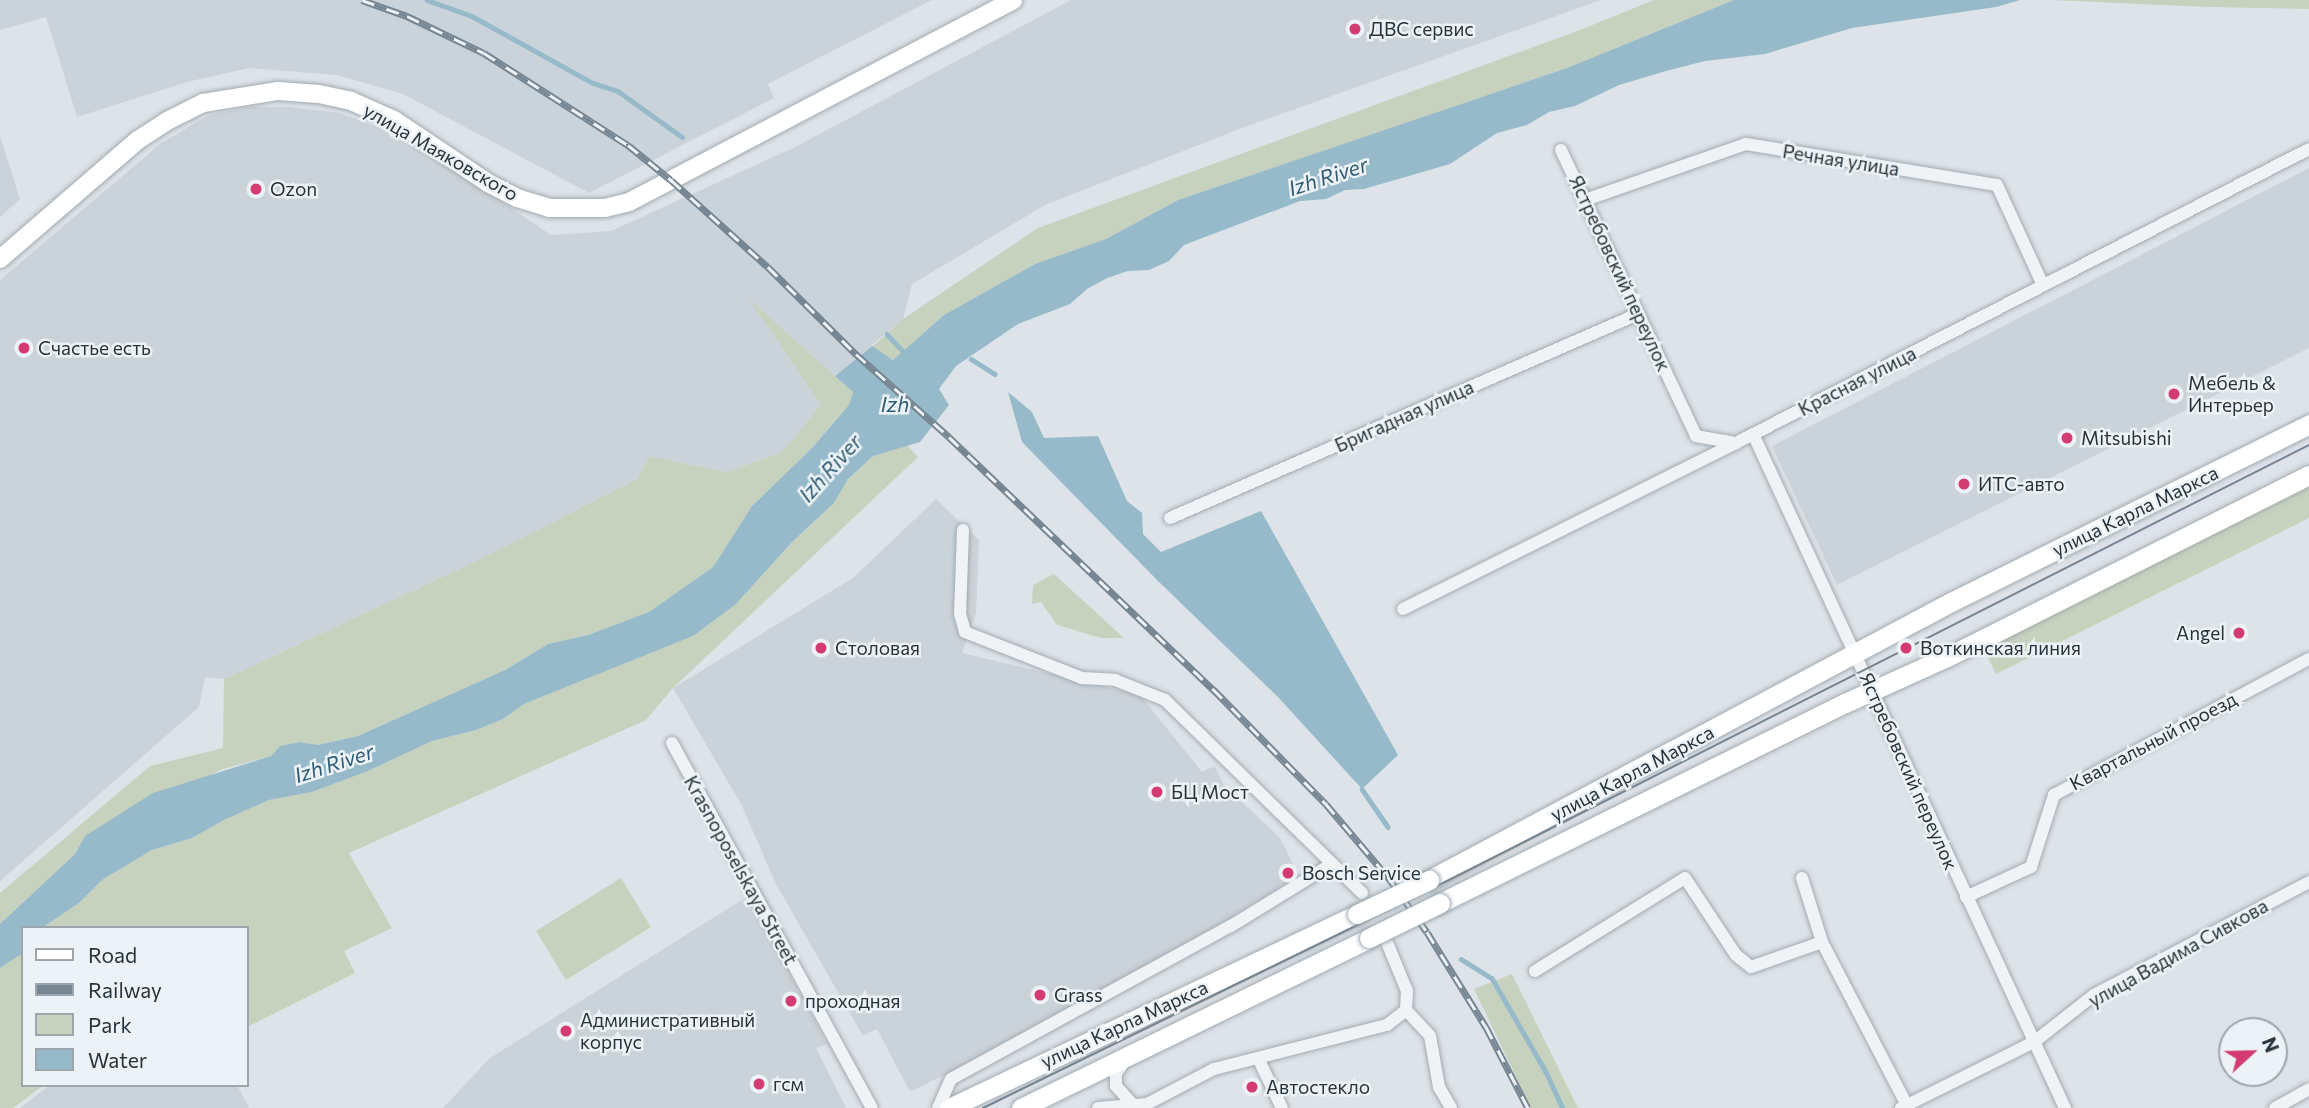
<!DOCTYPE html>
<meta charset="utf-8">
<style>
body{margin:0}
#map{position:relative;width:2309px;height:1108px;overflow:hidden;background:#dde3e8;font-family:Commissioner,sans-serif}
div>[style]{position:absolute}
[style*='--x']{left:calc(var(--x)*1px);top:calc(var(--y)*1px);width:calc(var(--w)*1px);rotate:calc(var(--a)*1deg)}
.built>*{inset:0;background:#cbd3da}
.green>*{inset:0;background:#c7d2be}
.water>*{inset:0;background:#96baca}
.stream>*{height:4.5px;margin:-2.25px;padding:0 2.25px;transform-origin:2.25px;border-radius:2.25px;background:#96baca}
.roads{filter:drop-shadow(0 0 2px #a2abb2) drop-shadow(0 0 2px #a2abb2)}
.minor>*{height:12px;margin:-6px;padding:0 6px;transform-origin:6px;border-radius:6px;background:#f0f3f6}
.secondary>*{height:18px;margin:-9px;padding:0 9px;transform-origin:9px;border-radius:9px;background:#fff}
.primary>*{height:19px;margin:-9.5px;padding:0 9.5px;transform-origin:9.5px;border-radius:9.5px;background:#fff}
.tram>*{height:2px;margin:-1px;padding:0 1px;transform-origin:1px;border-radius:1px;background:#768692}
.rail>*{height:7px;margin-top:-3.5px;transform-origin:0;background:repeating-linear-gradient(90deg,#ecf2f5 0 13px,#768692 0 26px);box-sizing:border-box;border-block:2px solid #768692}
.bridges{filter:drop-shadow(0 0 2px #9caab4) drop-shadow(0 0 2px #9caab4)}
.primary-bridge>*{height:19px;margin:-9.5px;padding:0 9.5px;transform-origin:9.5px;border-radius:9.5px;background:#fff}
.dots>*{width:19px;height:19px;translate:-50% -50%;box-sizing:border-box;border:4px solid #ecf2f5;border-radius:50%}
span{translate:-50% -50%;white-space:nowrap;text-align:center;line-height:1.15;-webkit-text-stroke:5px #ecf2f5;paint-order:stroke}
.poi-label{font-size:19px;color:#26343f}
.left{translate:0 -50%;text-align:left}
.right{translate:-100% -50%;text-align:right}
.street-label{font-size:19px;color:#26343f}
.water-label{font-size:21px;color:#2f5c74;font-style:italic}
.legend{position:absolute;left:21px;top:926px;width:228px;height:161px;box-sizing:border-box;background:#ecf2f5;border:2px solid #9da6ac;margin:0;padding:9px 12px;list-style:none;font-size:21px;color:#26343f}
.legend li{display:flex;align-items:center;gap:14px;height:35px}
.legend b{width:35px;border:2px solid #9da6ac}
.north{position:absolute;left:2218px;top:1017px;width:70px;height:70px;box-sizing:border-box;background:#ecf2f5;border:2px solid #9da6ac;border-radius:50%;rotate:68deg;font-size:19px;font-weight:700;line-height:28px;text-align:center;color:#26343f}
.north::after{content:'';display:block;margin:auto;width:24px;height:32px;background:#d33b72;clip-path:polygon(50% 0,100% 100%,50% 72%,0 100%)}
</style>
<div id="map">
<div class="built">
<div style="clip-path:polygon(0 0,932px 0,768px 84px,774px 98px,589px 193px,403px 94px,337px 75px,249px 68px,187px 82px,77px 117px,46px 17px,0 30px)"></div>
<div style="clip-path:polygon(1071px 0,1601px 0,1242px 128px,1045px 205px,912px 284px,903px 319px,835px 376px,751px 301px,822px 406px,782px 452px,727px 472px,649px 456px,637px 479px,474px 562px,224px 679px,205px 677px,199px 707px,0 881px,0 280px,160px 144px,209px 115px,250px 107px,290px 107px,340px 113px,375px 126px,460px 173px,551px 235px,611px 231px,795px 147px)"></div>
<div style="clip-path:polygon(0 136px,20px 199px,0 217px)"></div>
<div style="clip-path:polygon(2309px 168px,2309px 348px,1837px 585px,1772px 446px)"></div>
<div style="clip-path:polygon(936px 499px,979px 540px,976px 613px,962px 653px,1140px 695px,1202px 772px,1215px 766px,1223px 784px,1280px 838px,1299px 876px,1236px 914px,1222px 925px,971px 1062px,910px 1092px,877px 1029px,863px 1036px,776px 884px,741px 804px,673px 688px,853px 578px)"></div>
<div style="clip-path:polygon(748px 896px,819px 1029px,826px 1044px,816px 1048px,846px 1108px,443px 1108px,490px 1058px)"></div>
<div style="clip-path:polygon(50px 1085px,237px 1085px,249px 1108px,20px 1108px)"></div>
</div>
<div class="green">
<div style="clip-path:polygon(1654px 0,1734px 0,1567px 68px,1178px 200px,1106px 239px,1035px 264px,944px 315px,893px 360px,872px 347px,903px 319px,1038px 228px,1580px 30px)"></div>
<div style="clip-path:polygon(2050px 0,2309px 0,2309px 9px,2208px 7px)"></div>
<div style="clip-path:polygon(748px 298px,853px 392px,849px 405px,812px 448px,752px 506px,713px 567px,649px 612px,588px 635px,548px 644px,505px 670px,358px 736px,318px 745px,300px 742px,280px 746px,271px 756px,223px 769px,85px 836px,75px 854px,0 924px,0 893px,150px 766px,223px 748px,224px 679px,474px 562px,637px 479px,649px 456px,727px 472px,782px 452px,821px 405px)"></div>
<div style="clip-path:polygon(907px 445px,918px 457px,673px 688px,646px 720px,349px 853px,392px 928px,344px 951px,355px 973px,247px 1027px,247px 928px,42px 928px,79px 903px,102px 880px,152px 850px,192px 838px,224px 820px,269px 800px,312px 792px,368px 771px,432px 741px,476px 730px,503px 719px,524px 704px,693px 636px,735px 605px,792px 542px,834px 503px,848px 479px,873px 456px)"></div>
<div style="clip-path:polygon(2309px 486px,2309px 518px,1996px 674px,1984px 649px)"></div>
<div style="clip-path:polygon(1054px 574px,1124px 638px,1101px 638px,1057px 625px,1041px 602px,1032px 604px,1033px 585px)"></div>
<div style="clip-path:polygon(621px 878px,651px 927px,566px 980px,536px 931px)"></div>
<div style="clip-path:polygon(23px 953px,23px 1085px,44px 1085px,13px 1108px,0 1108px,0 968px)"></div>
<div style="clip-path:polygon(1512px 974px,1578px 1108px,1531px 1108px,1474px 989px)"></div>
</div>
<div class="water">
<div style="clip-path:polygon(1734px 0,2020px 0,1996px 7px,1852px 28px,1765px 54px,1705px 61px,1666px 71px,1619px 85px,1575px 106px,1549px 112px,1527px 125px,1497px 133px,1450px 164px,1364px 189px,1345px 190px,1326px 199px,1300px 201px,1184px 245px,1169px 261px,1149px 270px,1128px 271px,1107px 278px,1087px 289px,1070px 304px,1018px 324px,956px 366px,939px 389px,949px 405px,920px 442px,873px 456px,848px 479px,834px 503px,792px 542px,735px 605px,693px 636px,524px 704px,503px 719px,476px 730px,432px 741px,368px 771px,312px 792px,269px 800px,224px 820px,192px 838px,152px 850px,102px 880px,79px 903px,42px 928px,23px 928px,23px 953px,0 968px,0 924px,75px 854px,85px 836px,153px 793px,271px 756px,280px 746px,300px 742px,318px 745px,358px 736px,505px 670px,548px 644px,588px 635px,649px 612px,713px 567px,752px 506px,812px 448px,849px 405px,853px 392px,835px 376px,872px 346px,893px 360px,944px 315px,1035px 264px,1106px 239px,1178px 200px,1567px 68px)"></div>
<div style="clip-path:polygon(1008px 392px,1032px 412px,1044px 438px,1098px 436px,1127px 501px,1142px 513px,1143px 534px,1161px 552px,1261px 511px,1398px 755px,1362px 789px,1278px 697px,1157px 580px,1022px 442px)"></div>
</div>
<div class="stream">
<div style="--x:427;--y:0;--w:48;--a:19.6"></div>
<div style="--x:472;--y:16;--w:138;--a:29"></div>
<div style="--x:593;--y:83;--w:26;--a:18"></div>
<div style="--x:618;--y:91;--w:79;--a:35.7"></div>
<div style="--x:887;--y:334;--w:23;--a:47"></div>
<div style="--x:971;--y:359;--w:28;--a:32"></div>
<div style="--x:1362;--y:789;--w:46;--a:55.6"></div>
<div style="--x:1461;--y:959;--w:36;--a:32"></div>
<div style="--x:1492;--y:978;--w:108;--a:60.1"></div>
<div style="--x:1546;--y:1072;--w:40;--a:65"></div>
</div>
<div class="roads">
<div class="minor">
<div style="--x:1561;--y:150;--w:316;--a:64.7"></div>
<div style="--x:1696;--y:436;--w:41;--a:9.9"></div>
<div style="--x:1585;--y:200;--w:170;--a:-19.2"></div>
<div style="--x:1746;--y:144;--w:254;--a:9.3"></div>
<div style="--x:1997;--y:185;--w:110;--a:65.3"></div>
<div style="--x:1753;--y:434;--w:743;--a:65.16"></div>
<div style="--x:1170;--y:518;--w:511;--a:-23.55"></div>
<div style="--x:963;--y:530;--w:84;--a:92"></div>
<div style="--x:960;--y:614;--w:19;--a:74"></div>
<div style="--x:965;--y:632;--w:126;--a:21.5"></div>
<div style="--x:1082;--y:678;--w:33;--a:3"></div>
<div style="--x:1115;--y:680;--w:54;--a:21.8"></div>
<div style="--x:1165;--y:700;--w:276;--a:44.4"></div>
<div style="--x:1403;--y:609;--w:372;--a:-26.5"></div>
<div style="--x:1736;--y:443;--w:644;--a:-27.16"></div>
<div style="--x:672;--y:743;--w:416;--a:61.3"></div>
<div style="--x:1802;--y:878;--w:67;--a:72.6"></div>
<div style="--x:1822;--y:942;--w:184;--a:62.5"></div>
<div style="--x:1966;--y:897;--w:72;--a:-24.8"></div>
<div style="--x:2031;--y:867;--w:76;--a:-72.3"></div>
<div style="--x:2054;--y:795;--w:289;--a:-28.1"></div>
<div style="--x:1535;--y:971;--w:176;--a:-31.8"></div>
<div style="--x:1685;--y:878;--w:92;--a:56.5"></div>
<div style="--x:1736;--y:955;--w:19;--a:39"></div>
<div style="--x:1751;--y:967;--w:75;--a:-19.4"></div>
<div style="--x:1406;--y:1010;--w:35;--a:47"></div>
<div style="--x:1430;--y:1036;--w:52;--a:80"></div>
<div style="--x:1439;--y:1087;--w:24;--a:60"></div>
<div style="--x:1258;--y:1058;--w:55;--a:64.4"></div>
<div style="--x:1125;--y:1060;--w:17;--a:123"></div>
<div style="--x:1116;--y:1074;--w:12;--a:90"></div>
<div style="--x:1116;--y:1086;--w:25;--a:48"></div>
<div style="--x:938;--y:1108;--w:32;--a:-66"></div>
<div style="--x:951;--y:1079;--w:319;--a:-28.7"></div>
<div style="--x:1231;--y:926;--w:116;--a:-31.6"></div>
<div style="--x:1098;--y:1108;--w:49;--a:-4.7"></div>
<div style="--x:1147;--y:1104;--w:76;--a:-27.6"></div>
<div style="--x:1214;--y:1069;--w:179;--a:-14.3"></div>
<div style="--x:1387;--y:1025;--w:24;--a:-38"></div>
<div style="--x:1406;--y:1010;--w:19;--a:-87"></div>
<div style="--x:1407;--y:991;--w:50;--a:-112.4"></div>
<div style="--x:1901;--y:1108;--w:148;--a:-26.4"></div>
<div style="--x:2034;--y:1042;--w:76;--a:-38.1"></div>
<div style="--x:2094;--y:995;--w:243;--a:-27.7"></div>
<div style="--x:2275;--y:1108;--w:39;--a:-29"></div>
</div>
<div class="secondary">
<div style="--x:0;--y:259;--w:182;--a:-40.8"></div>
<div style="--x:138;--y:140;--w:35;--a:-33"></div>
<div style="--x:167;--y:121;--w:40;--a:-26.6"></div>
<div style="--x:203;--y:103;--w:76;--a:-9.1"></div>
<div style="--x:278;--y:91;--w:41;--a:4.2"></div>
<div style="--x:319;--y:94;--w:33;--a:12"></div>
<div style="--x:351;--y:101;--w:47;--a:23.8"></div>
<div style="--x:394;--y:120;--w:113;--a:33.8"></div>
<div style="--x:488;--y:183;--w:33;--a:27"></div>
<div style="--x:517;--y:198;--w:34;--a:17"></div>
<div style="--x:549;--y:208;--w:56;--a:0"></div>
<div style="--x:605;--y:208;--w:25;--a:-14"></div>
<div style="--x:629;--y:202;--w:434;--a:-27.7"></div>
</div>
<div class="primary">
<div style="--x:1429;--y:880;--w:591;--a:-28.04"></div>
<div style="--x:1951;--y:602;--w:400;--a:-26.4"></div>
<div style="--x:1440;--y:903;--w:452;--a:-26.3"></div>
<div style="--x:1845;--y:703;--w:112;--a:-24.3"></div>
<div style="--x:1947;--y:657;--w:405;--a:-26.7"></div>
<div style="--x:949;--y:1108;--w:452;--a:-25.4"></div>
<div style="--x:1021;--y:1108;--w:387;--a:-26"></div>
</div>
</div>
<div class="tram">
<div style="--x:983;--y:1108;--w:501;--a:-26.05"></div>
<div style="--x:1433;--y:888;--w:982;--a:-26.83"></div>
</div>
<div class="rail">
<div style="--x:362;--y:0;--w:48;--a:19.6"></div>
<div style="--x:407;--y:16;--w:85;--a:25.7"></div>
<div style="--x:484;--y:53;--w:171;--a:32.6"></div>
<div style="--x:628;--y:145;--w:55;--a:39.1"></div>
<div style="--x:671;--y:180;--w:130;--a:41.9"></div>
<div style="--x:768;--y:267;--w:124;--a:44.7"></div>
<div style="--x:856;--y:354;--w:125;--a:41.7"></div>
<div style="--x:949;--y:437;--w:365;--a:43.7"></div>
<div style="--x:1213;--y:689;--w:161;--a:45.5"></div>
<div style="--x:1326;--y:804;--w:96;--a:49.7"></div>
<div style="--x:1388;--y:877;--w:67;--a:54.7"></div>
<div style="--x:1427;--y:932;--w:112;--a:58.2"></div>
<div style="--x:1486;--y:1027;--w:91;--a:62.6"></div>
</div>
<div class="bridges">
<div class="primary-bridge">
<div style="--x:1357;--y:914;--w:80;--a:-25.3"></div>
<div style="--x:1369;--y:938;--w:79;--a:-26.2"></div>
</div>
</div>
<div class="dots">
<div style="left:1355px;top:29px;background:#d33b72"></div>
<div style="left:256px;top:189px;background:#d33b72"></div>
<div style="left:24px;top:348px;background:#d33b72"></div>
<div style="left:2174px;top:394px;background:#d33b72"></div>
<div style="left:2067px;top:438px;background:#d33b72"></div>
<div style="left:1964px;top:484px;background:#d33b72"></div>
<div style="left:2239px;top:633px;background:#d33b72"></div>
<div style="left:821px;top:648px;background:#d33b72"></div>
<div style="left:1906px;top:648px;background:#d33b72"></div>
<div style="left:1157px;top:792px;background:#d33b72"></div>
<div style="left:1288px;top:873px;background:#d33b72"></div>
<div style="left:1040px;top:995px;background:#d33b72"></div>
<div style="left:791px;top:1001px;background:#d33b72"></div>
<div style="left:566px;top:1031px;background:#d33b72"></div>
<div style="left:759px;top:1084px;background:#d33b72"></div>
<div style="left:1252px;top:1087px;background:#d33b72"></div>
</div>
<div class="poi-label">
<span class="left" style="left:1369px;top:29px">ДВС сервис</span>
<span class="left" style="left:270px;top:189px">Ozon</span>
<span class="left" style="left:38px;top:348px">Счастье есть</span>
<span class="left" style="left:2188px;top:394px">Мебель &amp;<br>Интерьер</span>
<span class="left" style="left:2081px;top:438px">Mitsubishi</span>
<span class="left" style="left:1978px;top:484px">ИТС-авто</span>
<span class="right" style="left:2225px;top:633px">Angel</span>
<span class="left" style="left:835px;top:648px">Столовая</span>
<span class="left" style="left:1920px;top:648px">Воткинская линия</span>
<span class="left" style="left:1171px;top:792px">БЦ Мост</span>
<span class="left" style="left:1302px;top:873px">Bosch Service</span>
<span class="left" style="left:1054px;top:995px">Grass</span>
<span class="left" style="left:805px;top:1001px">проходная</span>
<span class="left" style="left:580px;top:1031px">Административный<br>корпус</span>
<span class="left" style="left:773px;top:1084px">гсм</span>
<span class="left" style="left:1266px;top:1087px">Автостекло</span>
</div>
<div class="street-label">
<span style="left:441px;top:152px;rotate:30deg">улица Маяковского</span>
<span style="left:1841px;top:160px;rotate:9deg">Речная улица</span>
<span style="left:1620px;top:273px;rotate:65deg">Ястребовский переулок</span>
<span style="left:1857px;top:381px;rotate:-27deg">Красная улица</span>
<span style="left:1404px;top:416px;rotate:-24deg">Бригадная улица</span>
<span style="left:2135px;top:511px;rotate:-26deg">улица Карла Маркса</span>
<span style="left:2153px;top:741px;rotate:-28deg">Квартальный проезд</span>
<span style="left:1909px;top:771px;rotate:66deg">Ястребовский переулок</span>
<span style="left:1632px;top:773px;rotate:-28deg">улица Карла Маркса</span>
<span style="left:741px;top:870px;rotate:61deg">Krasnoposelskaya Street</span>
<span style="left:2178px;top:953px;rotate:-29deg">улица Вадима Сивкова</span>
<span style="left:1124px;top:1024px;rotate:-25deg">улица Карла Маркса</span>
</div>
<div class="water-label">
<span style="left:1328px;top:176px;rotate:-18deg">Izh River</span>
<span style="left:895px;top:404px">Izh</span>
<span style="left:830px;top:468px;rotate:-48deg">Izh River</span>
<span style="left:334px;top:763px;rotate:-18deg">Izh River</span>
</div>
<ul class="legend">
<li><b style="height:9px;background:#fff"></b>Road</li>
<li><b style="height:9px;background:#768692"></b>Railway</li>
<li><b style="height:19px;background:#c7d2be"></b>Park</li>
<li><b style="height:19px;background:#96baca"></b>Water</li>
</ul>
<div class="north">N</div>
</div>
